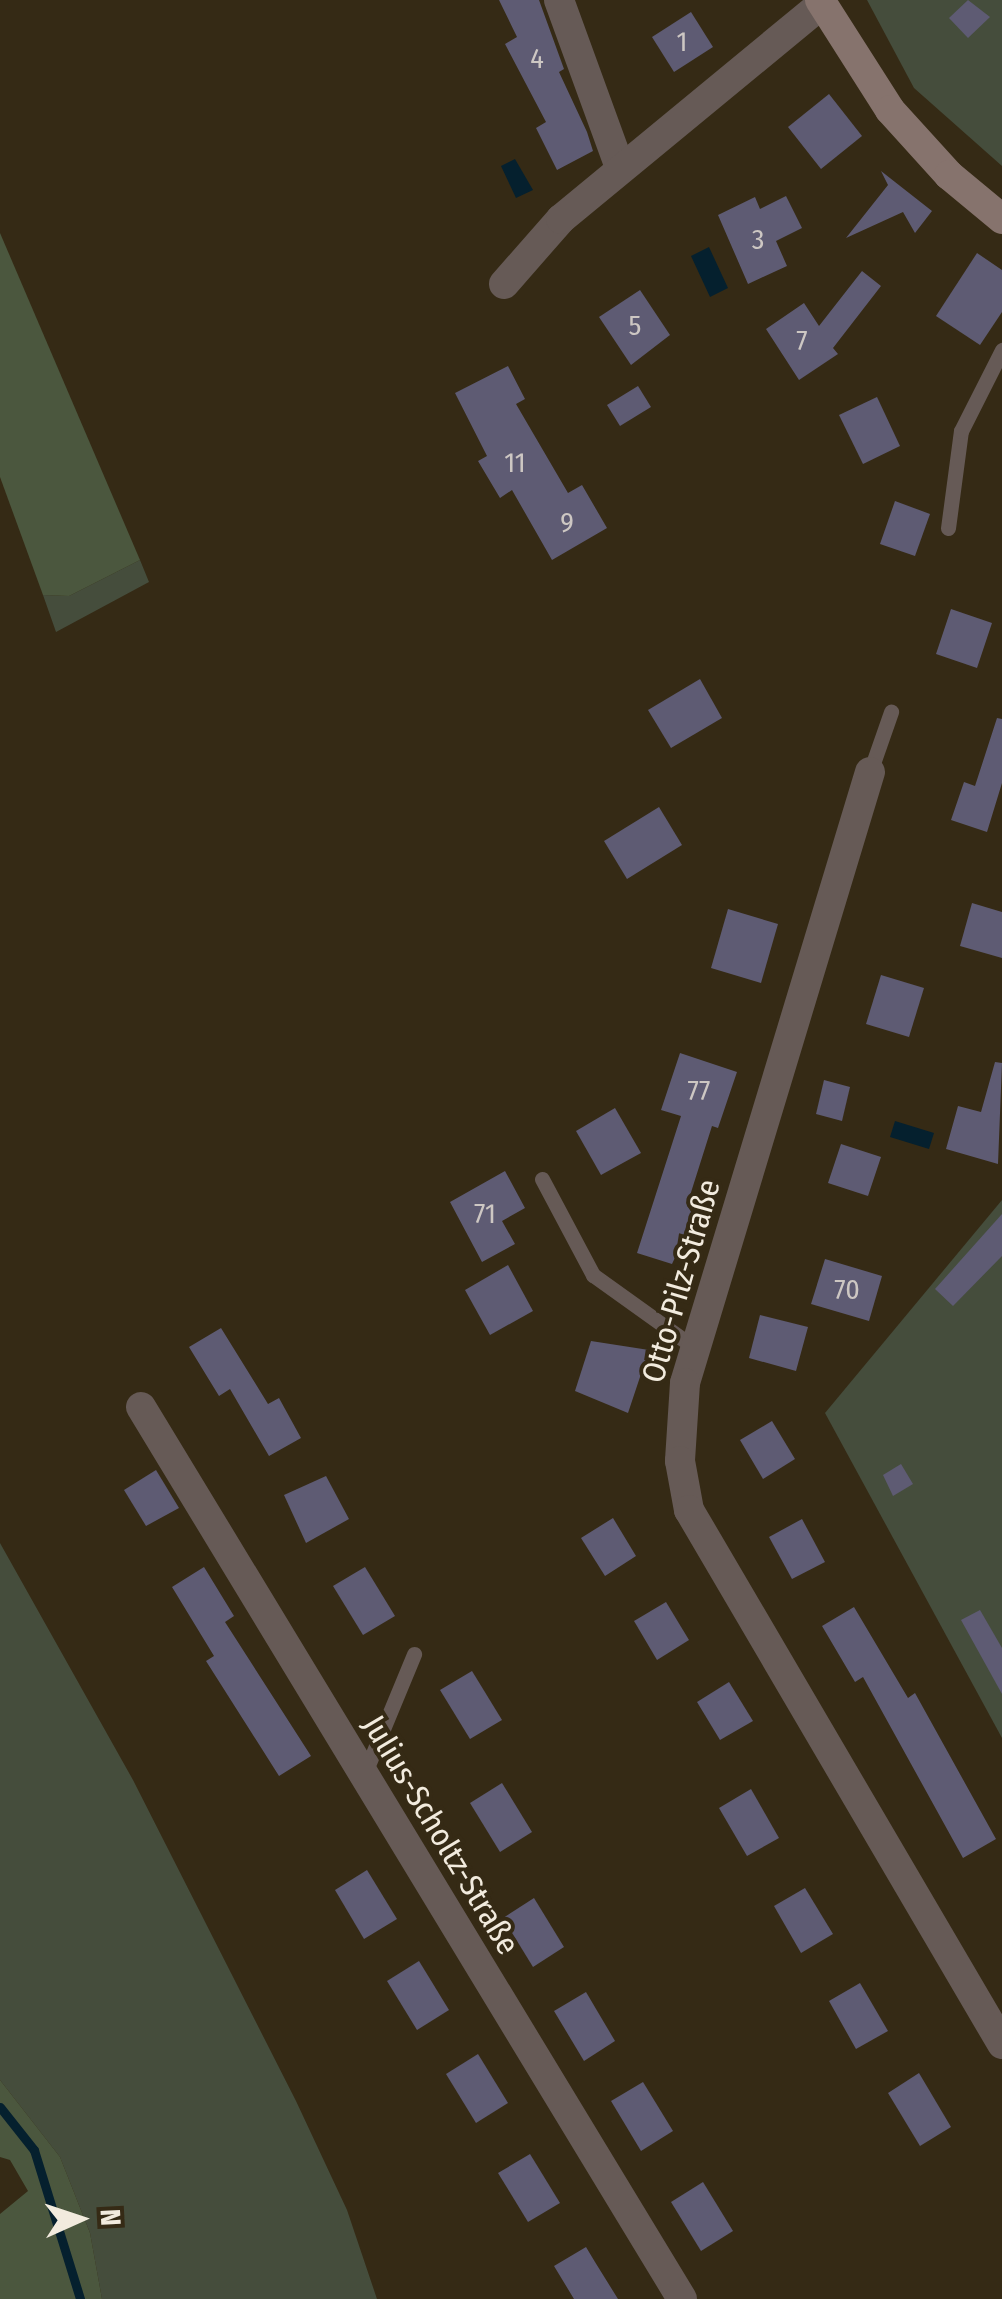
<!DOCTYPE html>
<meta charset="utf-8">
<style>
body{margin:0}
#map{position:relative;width:1002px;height:2299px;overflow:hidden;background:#352a15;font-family:"Fira Sans Condensed",sans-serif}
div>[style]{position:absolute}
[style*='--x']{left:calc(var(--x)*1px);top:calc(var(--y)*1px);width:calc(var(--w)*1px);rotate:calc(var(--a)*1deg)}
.green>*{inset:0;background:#454d3c}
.forest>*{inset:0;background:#4b573e}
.water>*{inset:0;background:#05202e}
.stream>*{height:9px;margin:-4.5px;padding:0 4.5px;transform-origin:4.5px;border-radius:4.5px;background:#05202e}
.building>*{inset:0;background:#5e5b73}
.lane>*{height:15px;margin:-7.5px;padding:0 7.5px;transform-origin:7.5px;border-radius:7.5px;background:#665a56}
.street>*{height:30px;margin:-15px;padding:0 15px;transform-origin:15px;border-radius:15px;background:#665a56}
.secondary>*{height:30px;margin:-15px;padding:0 15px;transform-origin:15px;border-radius:15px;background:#86736d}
span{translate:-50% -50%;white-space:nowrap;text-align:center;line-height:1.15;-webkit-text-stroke:8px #352a15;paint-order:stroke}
.number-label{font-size:28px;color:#cdc7c3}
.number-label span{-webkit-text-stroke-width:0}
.street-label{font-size:32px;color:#f2ebde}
.north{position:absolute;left:30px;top:2169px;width:100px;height:100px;-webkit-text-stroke:8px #352a15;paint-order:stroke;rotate:87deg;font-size:28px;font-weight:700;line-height:40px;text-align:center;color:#f2ebde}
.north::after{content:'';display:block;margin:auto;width:35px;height:45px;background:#f2ebde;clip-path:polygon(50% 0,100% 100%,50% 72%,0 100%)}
</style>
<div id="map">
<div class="green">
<div style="clip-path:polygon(867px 0,1002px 0,1002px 166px,914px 88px)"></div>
<div style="clip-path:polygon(140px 560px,149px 582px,56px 632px,43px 595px,69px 596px)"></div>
<div style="clip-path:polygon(1002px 1200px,1002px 1738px,825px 1413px)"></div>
<div style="clip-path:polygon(0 1543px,133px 1780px,296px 2101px,347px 2210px,377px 2299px,102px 2299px,90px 2233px,60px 2157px,0 2080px)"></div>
</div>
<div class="forest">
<div style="clip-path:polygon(0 233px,140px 560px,69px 596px,43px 595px,0 477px)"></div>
<div style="clip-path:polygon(0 2080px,60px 2157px,90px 2233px,102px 2299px,0 2299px,0 2214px,28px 2191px,10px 2160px,0 2157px)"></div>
</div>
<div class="water">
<div style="clip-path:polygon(515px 159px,533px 190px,516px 198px,501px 166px)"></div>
<div style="clip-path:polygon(709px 247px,728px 288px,710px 297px,691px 256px)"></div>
<div style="clip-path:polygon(895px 1121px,934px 1133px,929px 1149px,890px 1137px)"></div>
</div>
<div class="stream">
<div style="--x:0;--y:2107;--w:55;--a:51.7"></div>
<div style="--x:34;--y:2150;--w:156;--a:72.8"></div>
</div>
<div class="building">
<div style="clip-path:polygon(499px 0,539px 0,564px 69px,559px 72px,587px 132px,593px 151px,557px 170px,536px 128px,546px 122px,505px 44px,517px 37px)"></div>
<div style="clip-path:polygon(968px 0,990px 17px,968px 38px,949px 18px)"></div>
<div style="clip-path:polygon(691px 12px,713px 47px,674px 72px,652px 37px)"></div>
<div style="clip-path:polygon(829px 94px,862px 136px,821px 169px,788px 127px)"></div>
<div style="clip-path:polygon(881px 171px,932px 211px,915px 233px,903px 212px,846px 238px,888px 185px)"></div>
<div style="clip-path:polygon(786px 196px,802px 228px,776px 241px,787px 266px,748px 284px,718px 215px,755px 197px,760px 209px)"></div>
<div style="clip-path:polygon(977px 253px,1002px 270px,1002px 312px,980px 345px,936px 316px)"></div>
<div style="clip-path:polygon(862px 271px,881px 286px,833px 348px,838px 354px,799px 380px,766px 329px,804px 303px,819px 326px)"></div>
<div style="clip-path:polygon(640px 290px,670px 335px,631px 365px,599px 317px)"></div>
<div style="clip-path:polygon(508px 366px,525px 399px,516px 404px,568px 493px,582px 485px,607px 528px,552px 560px,512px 490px,500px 498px,478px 461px,487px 456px,455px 393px)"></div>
<div style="clip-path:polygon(638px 386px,651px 407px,620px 426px,607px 405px)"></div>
<div style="clip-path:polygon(877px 397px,900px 446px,863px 464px,839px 415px)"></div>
<div style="clip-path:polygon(895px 501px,930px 514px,915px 556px,880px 544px)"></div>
<div style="clip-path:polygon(951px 609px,992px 623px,977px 668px,936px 654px)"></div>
<div style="clip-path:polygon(700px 679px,722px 718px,671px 748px,648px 710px)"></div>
<div style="clip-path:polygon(997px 718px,1002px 719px,1002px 783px,987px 832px,951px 820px,964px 782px,975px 786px)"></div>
<div style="clip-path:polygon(659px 807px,682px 845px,627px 879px,604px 841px)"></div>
<div style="clip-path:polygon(972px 903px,1002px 912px,1002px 958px,960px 946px)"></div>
<div style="clip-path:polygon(728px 909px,778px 924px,761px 983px,711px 968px)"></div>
<div style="clip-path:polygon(881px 975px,924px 988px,909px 1037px,866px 1024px)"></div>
<div style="clip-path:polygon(680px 1053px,737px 1072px,718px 1128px,712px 1126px,687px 1205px,694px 1217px,672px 1264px,637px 1253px,681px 1116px,661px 1110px)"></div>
<div style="clip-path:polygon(995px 1062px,1002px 1063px,998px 1164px,946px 1149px,958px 1106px,981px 1112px)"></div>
<div style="clip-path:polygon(824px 1080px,850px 1087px,842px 1121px,816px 1114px)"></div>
<div style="clip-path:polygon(615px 1108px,641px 1153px,601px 1175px,576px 1131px)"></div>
<div style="clip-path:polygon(841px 1144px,881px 1157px,868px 1196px,828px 1183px)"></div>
<div style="clip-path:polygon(505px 1171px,525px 1208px,502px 1221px,515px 1244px,482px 1262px,450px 1202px)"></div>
<div style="clip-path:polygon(1002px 1214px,1002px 1256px,953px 1306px,935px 1289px)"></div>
<div style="clip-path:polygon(825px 1259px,882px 1276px,869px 1321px,811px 1304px)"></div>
<div style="clip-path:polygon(508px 1265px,533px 1311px,490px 1335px,465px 1290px)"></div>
<div style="clip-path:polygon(760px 1315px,808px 1327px,796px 1371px,749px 1358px)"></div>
<div style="clip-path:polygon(221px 1328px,268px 1404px,279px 1398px,301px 1438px,269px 1456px,230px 1389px,219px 1396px,189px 1347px)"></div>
<div style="clip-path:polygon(591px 1341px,649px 1350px,628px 1413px,575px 1391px)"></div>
<div style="clip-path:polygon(772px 1421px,795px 1459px,763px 1479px,740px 1440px)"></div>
<div style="clip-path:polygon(901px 1464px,913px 1484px,893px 1496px,883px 1475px)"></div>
<div style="clip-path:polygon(156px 1470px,179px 1508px,146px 1526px,124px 1490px)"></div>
<div style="clip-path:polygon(326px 1476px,349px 1519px,306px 1543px,284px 1495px)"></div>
<div style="clip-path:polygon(613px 1518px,636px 1556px,605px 1576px,581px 1538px)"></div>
<div style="clip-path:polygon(802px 1519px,825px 1562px,792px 1579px,769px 1537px)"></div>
<div style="clip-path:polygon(204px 1567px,234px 1616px,225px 1622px,311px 1756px,279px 1776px,206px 1661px,214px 1656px,172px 1587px)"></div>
<div style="clip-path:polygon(365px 1567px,395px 1616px,363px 1635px,333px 1586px)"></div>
<div style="clip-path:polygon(666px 1602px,689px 1640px,657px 1660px,634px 1621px)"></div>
<div style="clip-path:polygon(854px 1607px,908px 1698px,915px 1693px,996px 1839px,963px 1858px,863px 1677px,855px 1682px,822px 1626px)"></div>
<div style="clip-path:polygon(980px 1610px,1002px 1648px,1002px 1694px,961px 1620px)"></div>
<div style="clip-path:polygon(472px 1671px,502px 1720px,470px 1739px,440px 1690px)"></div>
<div style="clip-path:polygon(729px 1682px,753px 1721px,720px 1740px,697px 1702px)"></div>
<div style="clip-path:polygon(502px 1783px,532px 1832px,500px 1852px,470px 1803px)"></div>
<div style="clip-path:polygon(751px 1789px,779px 1838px,747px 1856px,719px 1808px)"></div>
<div style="clip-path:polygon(367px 1870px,397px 1919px,364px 1939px,335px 1890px)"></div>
<div style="clip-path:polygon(805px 1888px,833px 1934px,801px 1953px,774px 1906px)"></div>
<div style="clip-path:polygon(534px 1898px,564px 1947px,533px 1967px,503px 1918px)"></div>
<div style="clip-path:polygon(419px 1961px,449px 2010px,417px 2030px,387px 1981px)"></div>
<div style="clip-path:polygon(860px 1983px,888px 2031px,856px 2049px,829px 2001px)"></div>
<div style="clip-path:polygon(586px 1992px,615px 2041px,584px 2061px,554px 2011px)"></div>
<div style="clip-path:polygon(478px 2054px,508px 2103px,476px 2123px,446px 2074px)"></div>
<div style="clip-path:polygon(919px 2073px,951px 2127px,920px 2146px,888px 2093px)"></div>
<div style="clip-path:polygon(643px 2082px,673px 2131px,641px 2151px,611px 2101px)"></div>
<div style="clip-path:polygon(530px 2154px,560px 2203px,528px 2222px,498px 2173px)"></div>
<div style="clip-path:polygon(703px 2182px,733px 2231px,701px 2251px,671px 2202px)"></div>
<div style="clip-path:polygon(586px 2247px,595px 2262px,618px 2299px,574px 2299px,554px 2266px)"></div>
</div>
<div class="lane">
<div style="--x:948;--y:528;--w:98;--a:-82.4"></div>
<div style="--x:961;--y:431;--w:91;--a:-63.2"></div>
<div style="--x:870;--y:772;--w:64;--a:-70.7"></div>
<div style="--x:542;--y:1179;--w:109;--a:62"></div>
<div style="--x:593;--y:1275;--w:125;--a:35.6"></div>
<div style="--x:364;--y:1775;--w:131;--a:-67.5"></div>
</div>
<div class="street">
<div style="--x:559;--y:0;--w:179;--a:70"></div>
<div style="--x:504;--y:284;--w:86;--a:-48.8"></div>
<div style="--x:561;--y:219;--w:338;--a:-39.5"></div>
<div style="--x:870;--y:772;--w:638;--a:106.85"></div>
<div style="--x:685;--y:1383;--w:78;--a:93.7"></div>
<div style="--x:680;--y:1461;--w:50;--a:79.6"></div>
<div style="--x:689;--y:1510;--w:619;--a:59.62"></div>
<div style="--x:141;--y:1407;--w:1043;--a:58.76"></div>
</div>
<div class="secondary">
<div style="--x:820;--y:0;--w:130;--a:57.5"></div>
<div style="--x:890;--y:110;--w:88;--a:47.8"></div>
<div style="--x:949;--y:175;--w:69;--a:39.7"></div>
</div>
<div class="number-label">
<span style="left:682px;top:42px">1</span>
<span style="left:537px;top:59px">4</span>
<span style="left:758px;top:240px">3</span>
<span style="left:635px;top:326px">5</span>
<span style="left:802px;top:341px">7</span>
<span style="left:515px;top:463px">11</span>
<span style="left:567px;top:523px">9</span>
<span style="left:699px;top:1091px">77</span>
<span style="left:485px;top:1214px">71</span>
<span style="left:847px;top:1290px">70</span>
</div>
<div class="street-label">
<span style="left:681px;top:1281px;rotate:-74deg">Otto-Pilz-Straße</span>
<span style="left:441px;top:1835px;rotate:59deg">Julius-Scholtz-Straße</span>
</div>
<div class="north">N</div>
</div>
